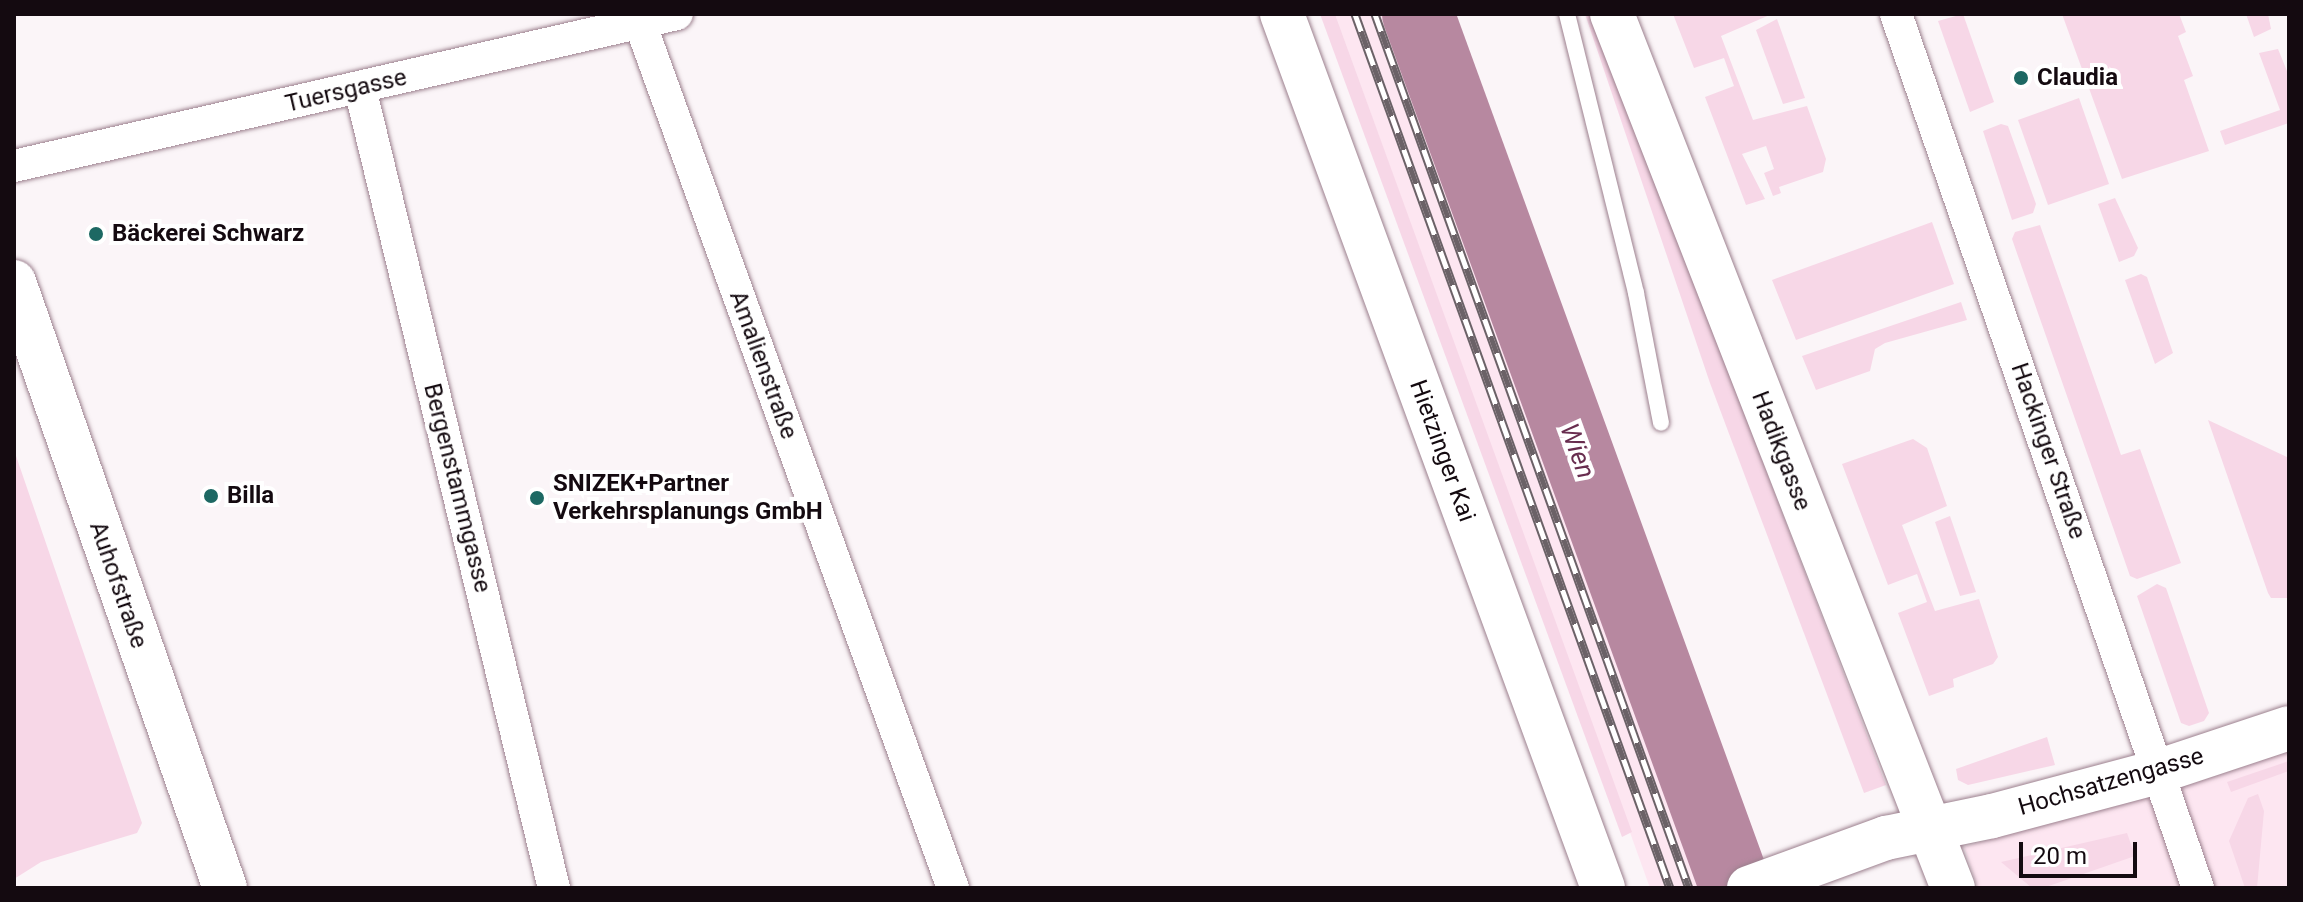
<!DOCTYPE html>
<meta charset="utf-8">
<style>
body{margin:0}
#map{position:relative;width:2303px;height:902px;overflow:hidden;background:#fbf5f8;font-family:Roboto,sans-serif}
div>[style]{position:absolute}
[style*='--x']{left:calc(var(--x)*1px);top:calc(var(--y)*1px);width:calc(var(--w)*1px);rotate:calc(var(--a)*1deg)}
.built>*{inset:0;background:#fde6f1}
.green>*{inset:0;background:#f7d7e7}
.river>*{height:72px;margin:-36px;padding:0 36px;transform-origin:36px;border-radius:36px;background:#b788a0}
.roads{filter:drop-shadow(0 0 2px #9c808e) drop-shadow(0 0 2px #9c808e)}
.lane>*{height:16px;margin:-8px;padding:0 8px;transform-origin:8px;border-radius:8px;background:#fff}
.street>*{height:32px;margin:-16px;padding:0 16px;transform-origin:16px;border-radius:16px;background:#fff}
.secondary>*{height:44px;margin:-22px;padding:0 22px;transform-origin:22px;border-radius:22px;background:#fff}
.primary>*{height:44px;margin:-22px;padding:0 22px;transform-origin:22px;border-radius:22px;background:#fff}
.rail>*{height:9px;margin-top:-4.5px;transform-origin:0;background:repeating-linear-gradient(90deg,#fff 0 18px,#6b6267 0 36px);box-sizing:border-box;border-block:2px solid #6b6267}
.dots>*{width:22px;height:22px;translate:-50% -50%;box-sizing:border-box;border:4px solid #fff;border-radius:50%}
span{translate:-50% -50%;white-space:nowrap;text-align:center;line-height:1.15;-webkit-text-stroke:8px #fff;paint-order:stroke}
.poi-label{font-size:24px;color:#140a10;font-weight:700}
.left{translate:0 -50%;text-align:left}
.street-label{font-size:24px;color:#140a10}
.water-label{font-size:26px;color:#682d4f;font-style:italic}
.frame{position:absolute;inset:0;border:16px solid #140a10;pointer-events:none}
.scale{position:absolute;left:2019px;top:842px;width:118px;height:36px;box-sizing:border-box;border:4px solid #140a10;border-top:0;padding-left:10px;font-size:24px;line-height:28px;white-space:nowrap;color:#140a10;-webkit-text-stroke:6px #fff;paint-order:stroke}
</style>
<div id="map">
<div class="built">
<div style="clip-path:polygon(1335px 14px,1395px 14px,1711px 888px,1650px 888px)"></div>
<div style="clip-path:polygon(2289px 752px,2289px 888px,1978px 888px,1964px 847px)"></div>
</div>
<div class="green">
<div style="clip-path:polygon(1320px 14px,1335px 14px,1632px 832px,1622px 837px)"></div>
<div style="clip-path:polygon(1585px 14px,1592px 14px,1886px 785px,1864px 793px,1710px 383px)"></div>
<div style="clip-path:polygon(1673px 14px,1772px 14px,1721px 36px,1753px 120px,1807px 106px,1826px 159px,1823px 172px,1779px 187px,1781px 193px,1773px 196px,1764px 173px,1774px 169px,1766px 146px,1742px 154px,1765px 199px,1746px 205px,1705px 97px,1734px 86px,1724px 58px,1694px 68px)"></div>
<div style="clip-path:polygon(1963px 14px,1994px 102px,1970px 112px,1938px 21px)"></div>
<div style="clip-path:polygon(2062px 14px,2179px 14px,2186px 32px,2178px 36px,2193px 76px,2184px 80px,2209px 151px,2122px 179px)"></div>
<div style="clip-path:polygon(2246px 14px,2268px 14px,2271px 29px,2254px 37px)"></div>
<div style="clip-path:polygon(1777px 19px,1805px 98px,1783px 104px,1756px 30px)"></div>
<div style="clip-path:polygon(2278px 49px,2289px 76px,2289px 123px,2225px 145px,2220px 131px,2280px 110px,2259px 53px)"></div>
<div style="clip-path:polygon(2079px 98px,2109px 184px,2048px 205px,2018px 120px)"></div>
<div style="clip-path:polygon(2001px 124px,2008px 126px,2036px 204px,2033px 213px,2012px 220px,1983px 131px)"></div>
<div style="clip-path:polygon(2115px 198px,2138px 248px,2134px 256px,2119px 262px,2098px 204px)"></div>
<div style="clip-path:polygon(1932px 222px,1954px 284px,1796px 340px,1772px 280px)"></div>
<div style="clip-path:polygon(2040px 225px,2121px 455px,2140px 449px,2181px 563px,2137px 579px,2130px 576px,2012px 239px,2015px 232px)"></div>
<div style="clip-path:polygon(2141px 274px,2147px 277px,2173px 353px,2155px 364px,2125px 280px)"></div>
<div style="clip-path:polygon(1961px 302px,1967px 320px,1885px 343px,1875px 349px,1870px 371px,1816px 390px,1802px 356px)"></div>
<div style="clip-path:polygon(2208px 420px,2289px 458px,2289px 598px,2271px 598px,2268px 593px)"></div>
<div style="clip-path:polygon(1913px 439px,1927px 448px,1947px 506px,1902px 525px,1935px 611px,1979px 599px,1998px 657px,1993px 664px,1953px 679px,1954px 687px,1929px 696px,1898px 613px,1927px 602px,1917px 574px,1888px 585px,1842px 464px)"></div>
<div style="clip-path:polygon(14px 450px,142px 823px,137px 833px,41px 862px,14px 879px)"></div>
<div style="clip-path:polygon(1950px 516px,1976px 592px,1960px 596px,1935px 522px)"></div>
<div style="clip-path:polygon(2157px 584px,2166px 588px,2209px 713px,2204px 721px,2189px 726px,2181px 723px,2137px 596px)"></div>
<div style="clip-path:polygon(2047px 737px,2055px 765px,1968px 785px,1958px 780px,1956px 769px)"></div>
<div style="clip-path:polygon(2289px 761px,2289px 771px,2231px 792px,2227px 782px)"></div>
<div style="clip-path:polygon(2258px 794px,2264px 811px,2257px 888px,2245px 888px,2229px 841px,2248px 798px)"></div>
<div style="clip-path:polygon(2127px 833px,2135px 856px,2043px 888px,2032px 888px,2001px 862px)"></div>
</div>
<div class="river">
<div style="--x:1418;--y:14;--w:930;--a:70.01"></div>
</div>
<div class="roads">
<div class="lane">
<div style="--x:1567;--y:14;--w:287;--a:76.1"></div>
<div style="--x:1636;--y:293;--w:132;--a:79.1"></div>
</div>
<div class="street">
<div style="--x:1896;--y:14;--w:925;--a:70.94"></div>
<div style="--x:640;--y:23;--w:920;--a:70.11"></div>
<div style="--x:360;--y:88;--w:823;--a:76.37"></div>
<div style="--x:14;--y:166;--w:680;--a:-12.91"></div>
</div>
<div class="secondary">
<div style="--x:14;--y:282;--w:642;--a:70.8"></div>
<div style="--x:1749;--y:888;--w:146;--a:-20.1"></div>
<div style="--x:1886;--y:838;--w:108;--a:-11.7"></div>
<div style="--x:1992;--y:816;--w:171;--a:-14.9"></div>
<div style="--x:2157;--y:772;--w:139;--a:-18.4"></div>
</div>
<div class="primary">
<div style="--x:1282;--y:14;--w:931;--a:69.83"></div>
<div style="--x:1612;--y:14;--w:938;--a:68.69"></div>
</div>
</div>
<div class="rail">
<div style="--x:1355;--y:14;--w:929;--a:70.18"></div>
<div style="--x:1375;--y:14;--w:929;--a:70.24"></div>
</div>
<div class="dots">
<div style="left:2021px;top:78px;background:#1d6863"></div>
<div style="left:96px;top:234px;background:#1d6863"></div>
<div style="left:211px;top:496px;background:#1d6863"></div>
<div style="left:537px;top:498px;background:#1d6863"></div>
</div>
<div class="poi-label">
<span class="left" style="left:2037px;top:78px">Claudia</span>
<span class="left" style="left:112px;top:234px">Bäckerei Schwarz</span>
<span class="left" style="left:553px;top:498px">SNIZEK+Partner<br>Verkehrsplanungs GmbH</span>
<span class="left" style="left:227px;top:496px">Billa</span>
</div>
<div class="street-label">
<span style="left:346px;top:91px;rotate:-13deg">Tuersgasse</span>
<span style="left:763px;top:365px;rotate:70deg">Amalienstraße</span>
<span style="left:1442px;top:451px;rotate:70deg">Hietzinger Kai</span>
<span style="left:1781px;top:451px;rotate:69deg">Hadikgasse</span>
<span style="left:2048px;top:451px;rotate:71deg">Hackinger Straße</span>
<span style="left:457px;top:488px;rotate:76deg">Bergenstammgasse</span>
<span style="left:118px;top:585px;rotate:71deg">Auhofstraße</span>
<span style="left:2111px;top:782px;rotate:-16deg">Hochsatzengasse</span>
</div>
<div class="water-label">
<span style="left:1577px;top:451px;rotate:70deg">Wien</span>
</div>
<div class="frame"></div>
<div class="scale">20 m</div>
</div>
